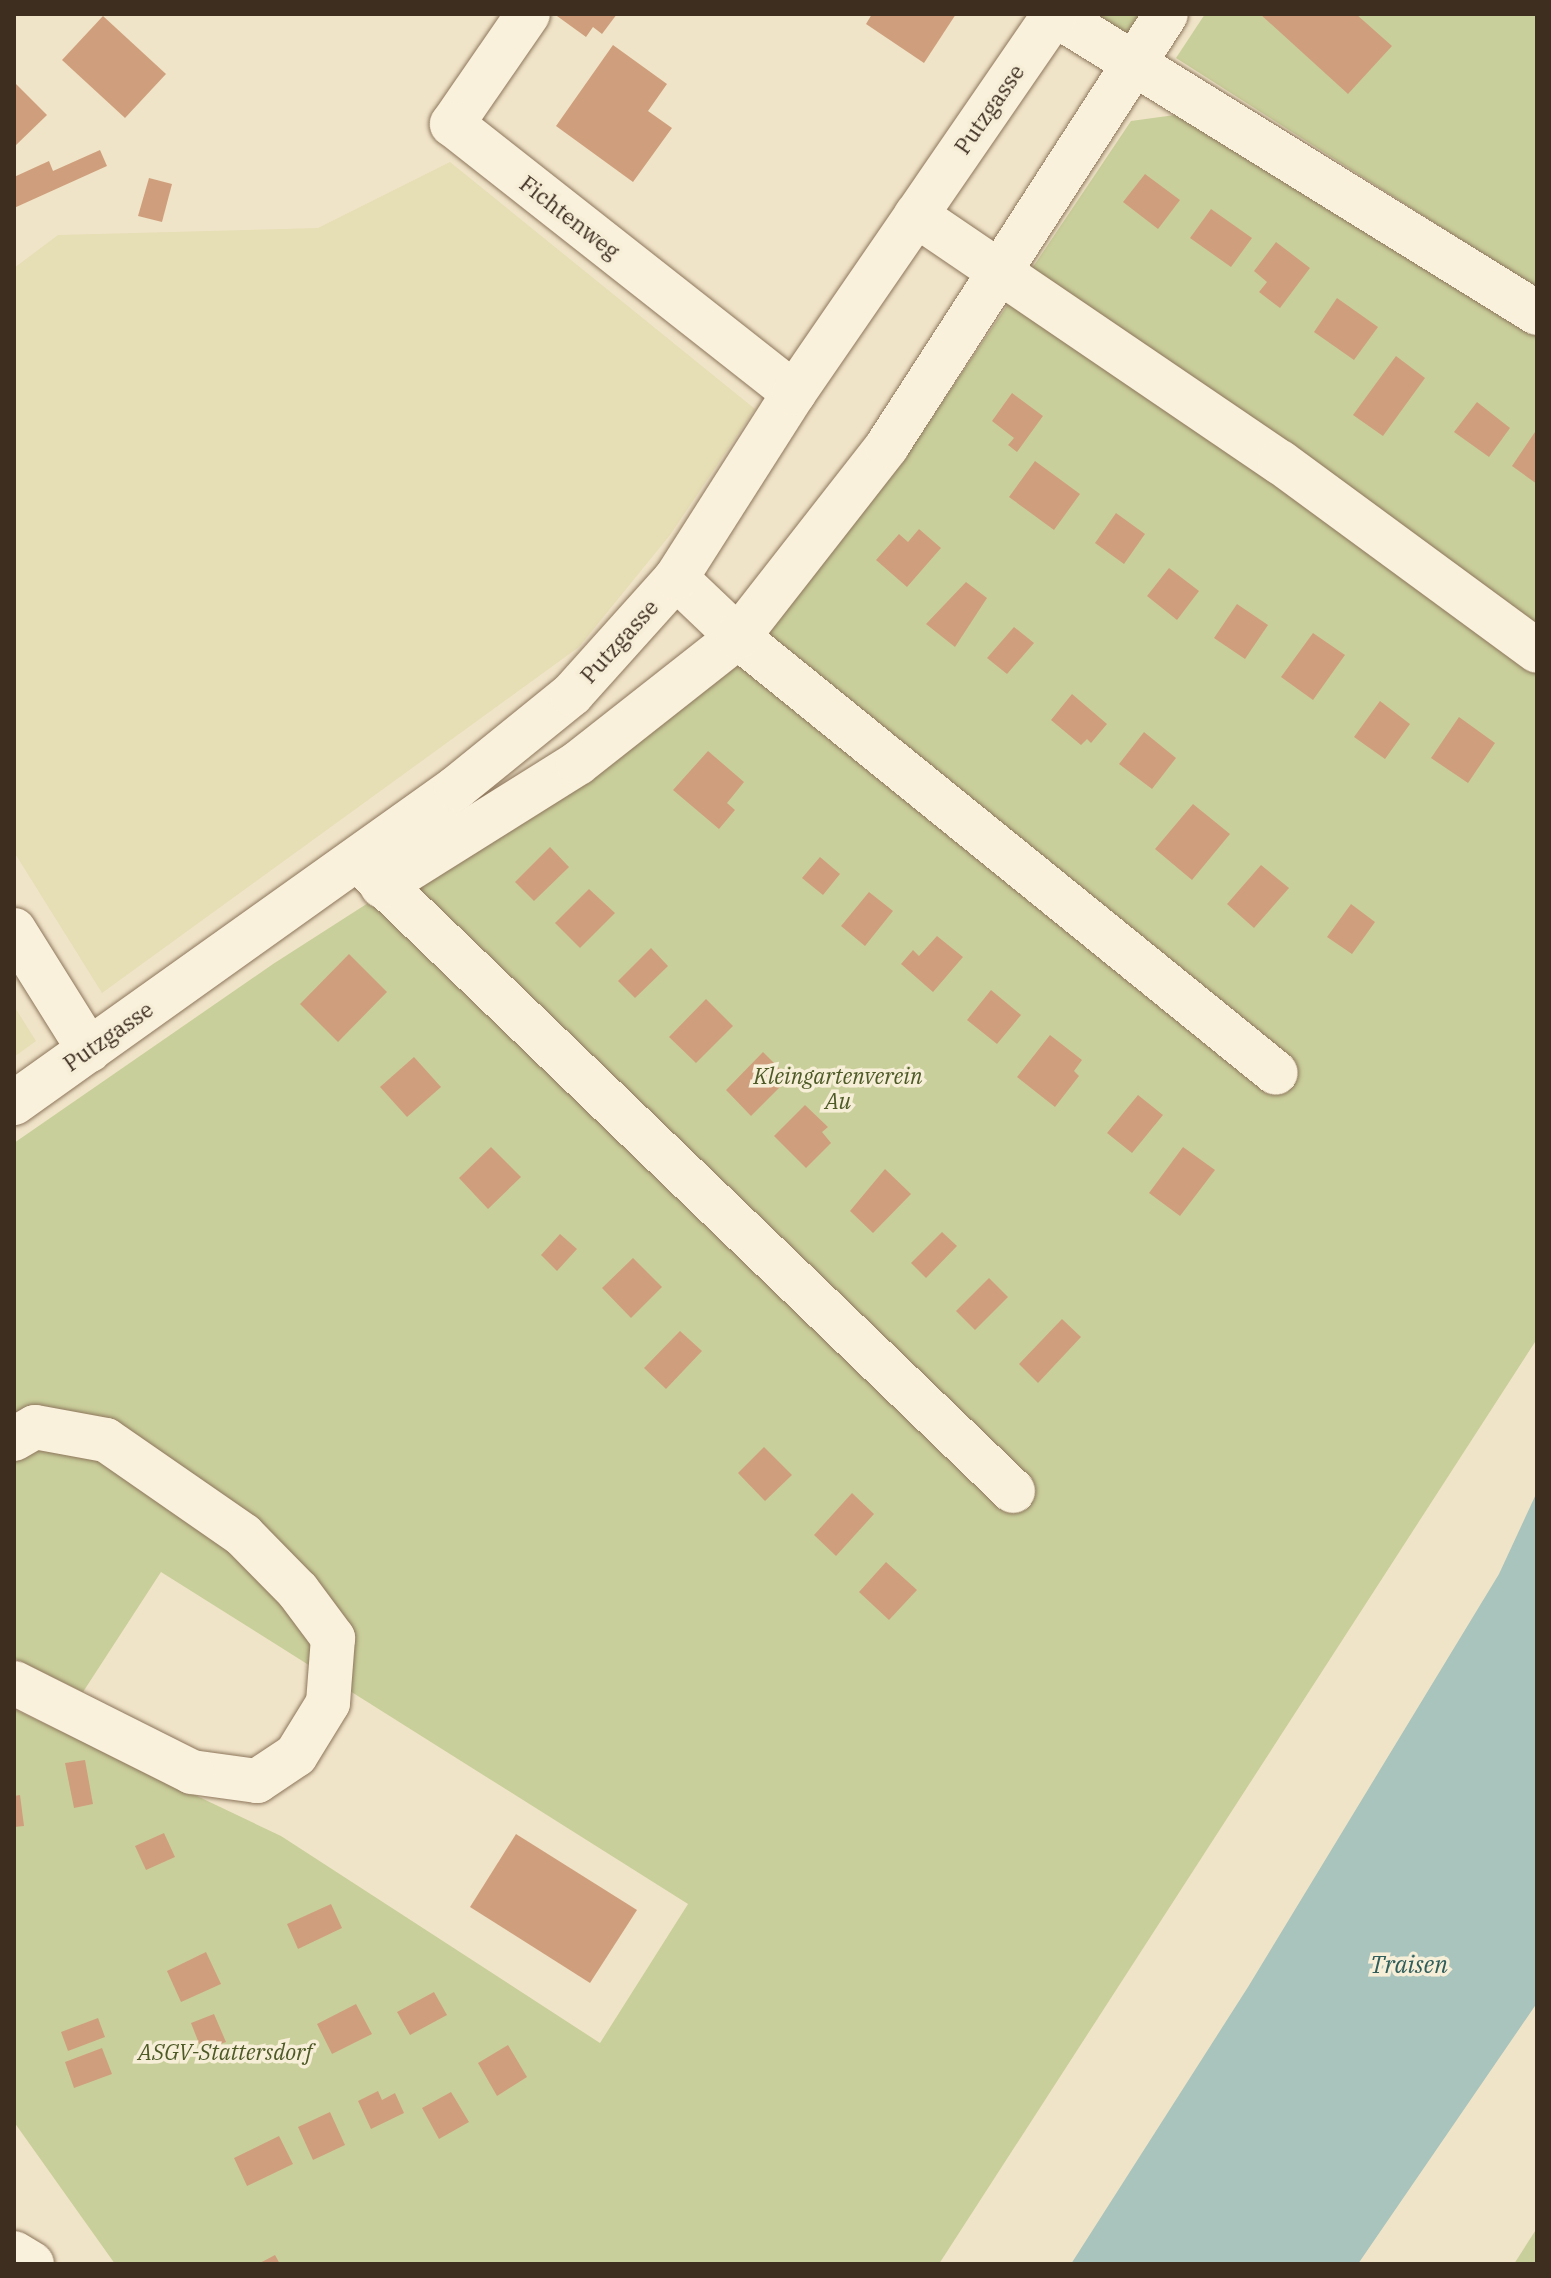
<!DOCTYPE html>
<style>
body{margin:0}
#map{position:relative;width:1551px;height:2278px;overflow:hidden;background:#f0e4c8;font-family:"IBM Plex Serif",serif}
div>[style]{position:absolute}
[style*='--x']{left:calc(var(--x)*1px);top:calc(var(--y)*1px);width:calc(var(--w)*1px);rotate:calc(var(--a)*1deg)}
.farmland>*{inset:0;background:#e6deb5}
.green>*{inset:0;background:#c9cf9b}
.water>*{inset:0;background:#a9c4bc}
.building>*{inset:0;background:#cf9f7d}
.roads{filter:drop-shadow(0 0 2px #8d765c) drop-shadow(0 0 2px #8d765c)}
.minor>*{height:44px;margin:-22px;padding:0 22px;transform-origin:22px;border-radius:22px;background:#faf1dc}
span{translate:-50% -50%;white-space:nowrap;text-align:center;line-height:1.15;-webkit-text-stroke:7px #f7eed8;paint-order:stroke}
.street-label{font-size:22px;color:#3d2e20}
.park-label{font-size:22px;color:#4d5a26;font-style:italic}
.water-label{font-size:24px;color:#2f5d5a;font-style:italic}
.frame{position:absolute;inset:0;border:16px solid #3d2e20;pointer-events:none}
</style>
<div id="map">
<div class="farmland">
<div style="clip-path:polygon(450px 162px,755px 409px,670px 535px,579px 647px,102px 993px,14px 852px,14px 268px,58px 235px,318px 228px)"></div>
<div style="clip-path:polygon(14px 1006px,36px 1041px,14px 1057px)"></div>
</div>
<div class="green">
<div style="clip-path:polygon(1092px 14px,1143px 14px,1129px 34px,1100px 24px)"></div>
<div style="clip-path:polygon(1205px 14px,1537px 14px,1537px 288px,1176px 58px)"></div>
<div style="clip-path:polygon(1182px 114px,1537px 337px,1537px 1339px,939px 2264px,115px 2264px,14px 2122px,14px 1709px,281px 1836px,600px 2043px,688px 1904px,161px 1572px,83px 1692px,14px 1658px,14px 1143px,273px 964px,499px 819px,900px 465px,1131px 121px)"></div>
<div style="clip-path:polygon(1537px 2228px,1537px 2264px,1514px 2264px)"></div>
</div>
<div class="water">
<div style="clip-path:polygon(1537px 1492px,1537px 2003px,1358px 2264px,1071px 2264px,1248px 1987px,1499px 1574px)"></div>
</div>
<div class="building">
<div style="clip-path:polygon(617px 14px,602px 34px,593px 27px,586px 37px,557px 16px)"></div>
<div style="clip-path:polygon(872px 14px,956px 14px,924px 63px,866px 24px)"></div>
<div style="clip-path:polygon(1260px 14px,1356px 14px,1392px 46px,1348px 94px)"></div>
<div style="clip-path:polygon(103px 16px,166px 74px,125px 118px,62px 60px)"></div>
<div style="clip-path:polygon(613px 45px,667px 84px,648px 111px,672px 128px,633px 182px,556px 126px)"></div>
<div style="clip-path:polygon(14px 82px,47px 115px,14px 147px)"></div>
<div style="clip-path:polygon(100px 150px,107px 166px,14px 208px,14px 177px,49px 161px,53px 171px)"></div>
<div style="clip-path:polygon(1145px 174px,1180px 200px,1158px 229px,1123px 202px)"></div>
<div style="clip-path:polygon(149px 178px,172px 184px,162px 222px,138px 216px)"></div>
<div style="clip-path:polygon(1211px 209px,1252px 238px,1231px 267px,1190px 238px)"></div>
<div style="clip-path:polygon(1276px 242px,1310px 268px,1280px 308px,1259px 292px,1267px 282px,1254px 271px)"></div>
<div style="clip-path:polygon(1337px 298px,1378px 327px,1354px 360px,1314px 332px)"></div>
<div style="clip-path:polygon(1396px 356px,1425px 378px,1383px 436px,1353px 415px)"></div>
<div style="clip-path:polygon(1012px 393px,1043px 416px,1017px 452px,1008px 445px,1014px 438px,992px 421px)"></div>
<div style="clip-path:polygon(1477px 402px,1510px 428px,1489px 457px,1454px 432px)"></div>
<div style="clip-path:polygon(1537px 429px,1537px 484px,1512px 466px)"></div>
<div style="clip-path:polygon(1035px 461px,1080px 494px,1054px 530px,1009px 497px)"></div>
<div style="clip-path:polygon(1116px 513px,1145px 534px,1124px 564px,1095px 543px)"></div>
<div style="clip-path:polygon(919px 529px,941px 548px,907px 587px,876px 560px,899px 534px,908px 542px)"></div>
<div style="clip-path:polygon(1169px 568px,1199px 591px,1177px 620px,1147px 596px)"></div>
<div style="clip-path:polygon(966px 582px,987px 598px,955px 647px,926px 624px)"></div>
<div style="clip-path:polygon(1237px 604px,1268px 625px,1245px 659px,1214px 638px)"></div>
<div style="clip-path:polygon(1014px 627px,1034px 643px,1007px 674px,987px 658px)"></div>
<div style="clip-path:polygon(1313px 633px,1345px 655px,1313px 700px,1281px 677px)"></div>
<div style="clip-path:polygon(1072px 694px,1107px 724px,1091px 743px,1087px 739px,1081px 745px,1051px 720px)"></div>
<div style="clip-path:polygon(1380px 701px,1410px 724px,1385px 759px,1354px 737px)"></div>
<div style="clip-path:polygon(1459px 717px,1495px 743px,1468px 783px,1431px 758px)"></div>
<div style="clip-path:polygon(1144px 732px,1176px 758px,1152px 789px,1119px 764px)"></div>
<div style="clip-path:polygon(708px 751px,744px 782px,727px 803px,735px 810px,719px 829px,673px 790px)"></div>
<div style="clip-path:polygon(1193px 804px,1230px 834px,1192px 880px,1155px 849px)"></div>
<div style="clip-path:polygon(550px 847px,569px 867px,534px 901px,515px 882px)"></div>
<div style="clip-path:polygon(820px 857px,840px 874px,823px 895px,802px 878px)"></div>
<div style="clip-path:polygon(1261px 865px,1289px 888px,1254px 928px,1227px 904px)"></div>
<div style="clip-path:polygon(589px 889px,615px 913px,580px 948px,555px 923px)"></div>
<div style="clip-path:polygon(869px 892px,893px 911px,865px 946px,841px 926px)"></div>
<div style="clip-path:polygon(1351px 904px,1375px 922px,1352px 954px,1327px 937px)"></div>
<div style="clip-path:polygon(937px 936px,963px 957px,933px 992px,901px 964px,913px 950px,919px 956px)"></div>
<div style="clip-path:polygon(651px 948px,668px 966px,635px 998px,618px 981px)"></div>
<div style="clip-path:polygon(349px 954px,387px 992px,338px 1042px,300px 1004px)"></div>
<div style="clip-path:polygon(991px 990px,1021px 1015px,997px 1044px,967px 1020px)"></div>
<div style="clip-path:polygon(706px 999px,733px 1026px,696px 1063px,669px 1037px)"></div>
<div style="clip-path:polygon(1050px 1035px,1082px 1060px,1074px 1071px,1079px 1076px,1055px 1107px,1017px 1077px)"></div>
<div style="clip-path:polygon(763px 1052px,789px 1078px,751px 1116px,726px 1090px)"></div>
<div style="clip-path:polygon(414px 1057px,441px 1087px,407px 1117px,380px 1087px)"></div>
<div style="clip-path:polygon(1138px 1095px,1163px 1115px,1132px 1153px,1107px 1133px)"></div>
<div style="clip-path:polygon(805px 1105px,828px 1127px,822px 1132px,831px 1143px,806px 1168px,774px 1136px)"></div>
<div style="clip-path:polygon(491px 1147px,521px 1177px,488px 1209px,459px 1178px)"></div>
<div style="clip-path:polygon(1183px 1147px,1215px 1170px,1180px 1216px,1149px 1193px)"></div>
<div style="clip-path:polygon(885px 1169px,911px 1194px,873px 1233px,850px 1211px)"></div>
<div style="clip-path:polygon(942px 1232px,957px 1246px,926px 1278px,911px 1263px)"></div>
<div style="clip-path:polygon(560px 1234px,577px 1249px,557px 1271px,541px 1255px)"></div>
<div style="clip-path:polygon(633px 1258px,662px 1287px,631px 1318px,602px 1288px)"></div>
<div style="clip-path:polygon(989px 1278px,1008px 1297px,975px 1330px,956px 1311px)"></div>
<div style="clip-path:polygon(1062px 1319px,1081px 1337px,1038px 1383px,1019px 1364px)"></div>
<div style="clip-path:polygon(680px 1331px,702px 1351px,666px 1389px,644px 1368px)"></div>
<div style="clip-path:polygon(764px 1447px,792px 1475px,765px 1501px,738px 1473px)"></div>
<div style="clip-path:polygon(852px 1493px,874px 1514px,836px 1556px,814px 1535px)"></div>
<div style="clip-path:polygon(886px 1562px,917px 1590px,889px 1620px,859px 1592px)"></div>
<div style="clip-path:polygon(85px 1760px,93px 1804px,74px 1808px,65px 1763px)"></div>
<div style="clip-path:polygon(20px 1795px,24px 1826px,14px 1827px,14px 1796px)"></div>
<div style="clip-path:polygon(164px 1833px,175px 1857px,146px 1870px,135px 1846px)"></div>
<div style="clip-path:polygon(516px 1834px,637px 1910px,590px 1983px,470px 1907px)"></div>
<div style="clip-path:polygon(331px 1904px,342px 1928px,298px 1949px,287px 1924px)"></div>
<div style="clip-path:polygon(206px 1952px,221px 1984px,181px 2002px,167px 1971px)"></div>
<div style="clip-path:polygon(434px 1992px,447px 2015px,410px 2035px,397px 2012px)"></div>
<div style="clip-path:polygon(356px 2004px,372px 2034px,332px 2054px,317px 2024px)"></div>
<div style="clip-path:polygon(214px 2014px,226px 2042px,202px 2051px,191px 2023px)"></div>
<div style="clip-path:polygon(98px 2018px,105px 2037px,68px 2051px,61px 2032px)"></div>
<div style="clip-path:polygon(508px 2045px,527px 2077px,497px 2096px,478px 2063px)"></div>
<div style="clip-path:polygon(102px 2048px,112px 2074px,74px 2088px,65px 2062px)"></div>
<div style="clip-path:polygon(378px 2091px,382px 2100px,395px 2093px,404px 2113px,371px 2129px,358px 2101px)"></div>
<div style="clip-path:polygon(451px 2092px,469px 2122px,439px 2139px,422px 2108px)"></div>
<div style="clip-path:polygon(330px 2112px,345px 2145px,313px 2160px,298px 2127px)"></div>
<div style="clip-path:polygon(279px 2136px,293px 2164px,247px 2186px,234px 2158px)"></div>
<div style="clip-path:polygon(275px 2255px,280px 2264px,258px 2264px)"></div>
</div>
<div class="roads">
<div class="minor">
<div style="--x:528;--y:14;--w:134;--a:124.6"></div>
<div style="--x:452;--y:124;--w:435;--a:38.2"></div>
<div style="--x:1054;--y:14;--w:568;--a:31.76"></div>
<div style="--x:916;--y:215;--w:440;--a:34.2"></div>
<div style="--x:1280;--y:462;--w:319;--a:36.3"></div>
<div style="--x:676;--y:578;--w:86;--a:43.6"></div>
<div style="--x:738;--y:637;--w:692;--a:39.02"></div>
<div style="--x:364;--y:866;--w:901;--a:43.92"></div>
<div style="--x:382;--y:886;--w:231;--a:-32.1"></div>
<div style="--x:578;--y:763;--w:204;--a:-38.2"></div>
<div style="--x:738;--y:637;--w:242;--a:-52"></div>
<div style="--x:887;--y:446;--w:514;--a:-57.14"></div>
<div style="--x:14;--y:930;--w:142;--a:58"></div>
<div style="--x:14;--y:1103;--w:543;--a:-35.48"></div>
<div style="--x:456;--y:788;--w:149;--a:-39"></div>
<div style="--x:572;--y:694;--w:156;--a:-48.1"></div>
<div style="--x:676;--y:578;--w:219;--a:-57.5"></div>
<div style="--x:794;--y:393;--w:460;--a:-55.5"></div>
<div style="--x:14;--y:1439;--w:24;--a:-30"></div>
<div style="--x:35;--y:1427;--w:72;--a:10.4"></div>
<div style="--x:106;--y:1440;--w:167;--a:34.7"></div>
<div style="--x:243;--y:1535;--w:78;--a:45.5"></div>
<div style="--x:298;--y:1591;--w:59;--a:53.3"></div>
<div style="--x:333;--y:1638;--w:65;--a:94.4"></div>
<div style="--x:328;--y:1703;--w:61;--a:121.6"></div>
<div style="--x:296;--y:1755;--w:47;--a:146.3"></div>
<div style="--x:257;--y:1781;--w:66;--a:-172.1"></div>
<div style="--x:192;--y:1772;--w:199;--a:-153.4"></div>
<div style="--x:14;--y:2253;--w:21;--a:31"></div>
</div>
</div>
<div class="street-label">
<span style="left:989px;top:109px;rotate:-55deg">Putzgasse</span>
<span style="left:570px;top:217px;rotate:38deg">Fichtenweg</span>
<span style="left:619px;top:641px;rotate:-48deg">Putzgasse</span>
<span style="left:108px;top:1036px;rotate:-35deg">Putzgasse</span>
</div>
<div class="park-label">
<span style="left:838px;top:1088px">Kleingartenverein<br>Au</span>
<span style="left:225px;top:2052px">ASGV-Stattersdorf</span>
</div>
<div class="water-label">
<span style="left:1409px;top:1965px">Traisen</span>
</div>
<div class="frame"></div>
</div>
